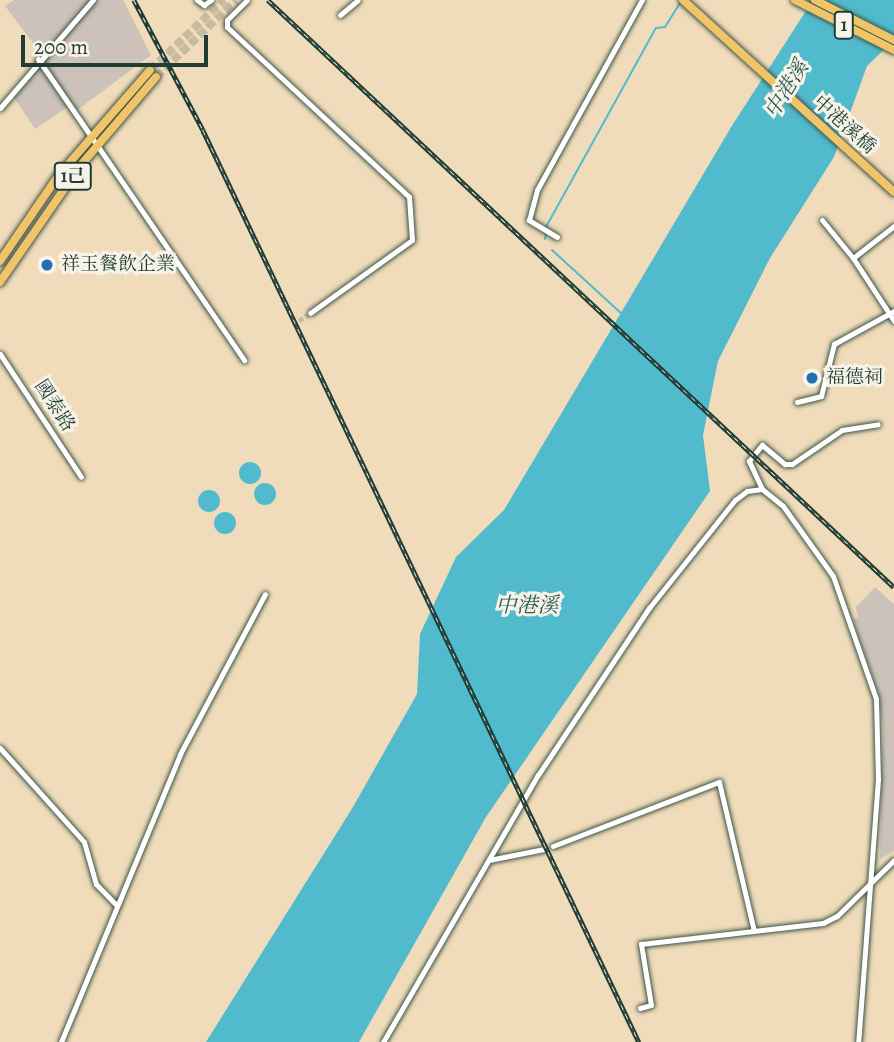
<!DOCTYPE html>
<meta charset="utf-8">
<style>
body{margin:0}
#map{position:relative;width:894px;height:1042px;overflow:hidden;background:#f0dcba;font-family:Alegreya,"Noto Serif TC",serif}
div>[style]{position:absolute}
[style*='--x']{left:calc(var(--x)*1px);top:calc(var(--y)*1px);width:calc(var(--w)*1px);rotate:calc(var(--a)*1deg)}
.industrial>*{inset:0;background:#ccc2b9}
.water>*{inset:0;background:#51bbcd}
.round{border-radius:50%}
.stream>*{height:2px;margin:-1px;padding:0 1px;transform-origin:1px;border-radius:1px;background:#51bbcd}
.minor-tunnel>*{height:5px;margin-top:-2.5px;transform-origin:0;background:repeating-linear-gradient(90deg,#c6bc9f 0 5px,transparent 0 7.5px)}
.primary-tunnel>*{height:8px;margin-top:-4px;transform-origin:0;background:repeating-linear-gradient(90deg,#c6bc9f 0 8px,transparent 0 12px)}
.roads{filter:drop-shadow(0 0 2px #3e5548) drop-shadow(0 0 2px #3e5548)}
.minor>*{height:5px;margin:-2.5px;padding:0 2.5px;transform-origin:2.5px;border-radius:2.5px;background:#fff}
.primary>*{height:8px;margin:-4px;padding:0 4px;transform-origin:4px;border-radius:4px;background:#f0c469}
.rail>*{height:4.5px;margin-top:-2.25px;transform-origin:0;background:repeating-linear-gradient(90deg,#f7f3e8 0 5px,#1f3d34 0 10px);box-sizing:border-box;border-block:2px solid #1f3d34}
.dots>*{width:19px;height:19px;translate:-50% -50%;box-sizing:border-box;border:4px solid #f7f3e8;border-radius:50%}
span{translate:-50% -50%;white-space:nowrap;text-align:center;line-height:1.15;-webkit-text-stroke:6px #f7f3e8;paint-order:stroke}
.shield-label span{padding:2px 5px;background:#f7f3e8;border:2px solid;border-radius:5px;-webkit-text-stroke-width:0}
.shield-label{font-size:18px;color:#1f3d34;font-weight:700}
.street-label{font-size:19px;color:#1f3d34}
.poi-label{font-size:19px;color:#1f3d34}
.left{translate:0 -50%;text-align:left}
.water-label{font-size:21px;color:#2c5c5a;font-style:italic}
.scale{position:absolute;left:21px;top:35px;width:187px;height:32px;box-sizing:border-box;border:4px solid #1f3d34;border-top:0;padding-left:9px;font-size:21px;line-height:24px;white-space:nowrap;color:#1f3d34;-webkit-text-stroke:5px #f7f3e8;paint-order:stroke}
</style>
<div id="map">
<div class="industrial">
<div style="clip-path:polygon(14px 0,123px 0,151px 55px,76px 111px,72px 104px,35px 129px,13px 96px,38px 64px,39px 51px,5px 6px)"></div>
<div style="clip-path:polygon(875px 587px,894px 604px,894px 851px,880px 859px,883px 726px,876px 686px,853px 620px,858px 617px,856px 607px)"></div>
</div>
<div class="water">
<div style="clip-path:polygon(813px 0,894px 0,894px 40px,867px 66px,834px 157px,770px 258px,718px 361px,703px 435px,710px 491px,486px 817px,359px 1042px,206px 1042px,353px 807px,417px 694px,420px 634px,456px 557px,504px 510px,733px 124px)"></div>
<div class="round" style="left:239px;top:462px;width:22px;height:22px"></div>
<div class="round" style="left:254px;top:483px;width:22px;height:22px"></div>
<div class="round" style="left:198px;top:490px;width:22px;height:22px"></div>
<div class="round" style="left:214px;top:512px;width:22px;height:22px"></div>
</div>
<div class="stream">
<div style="--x:546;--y:227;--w:227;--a:-61.1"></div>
<div style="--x:656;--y:28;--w:9;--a:-6"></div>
<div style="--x:665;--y:27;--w:31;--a:-58"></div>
<div style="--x:545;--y:239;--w:6;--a:-81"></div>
<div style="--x:552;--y:250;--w:96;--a:42.5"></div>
</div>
<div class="minor-tunnel">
<div style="--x:293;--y:325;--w:21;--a:-35"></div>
</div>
<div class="primary-tunnel">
<div style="--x:150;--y:70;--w:102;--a:-43.4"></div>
<div style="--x:156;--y:77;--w:111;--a:-43.9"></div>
</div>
<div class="roads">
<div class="minor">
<div style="--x:197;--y:0;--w:9;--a:36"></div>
<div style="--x:204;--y:5;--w:9;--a:-36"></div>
<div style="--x:247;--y:0;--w:28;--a:135"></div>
<div style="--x:227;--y:20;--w:7;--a:90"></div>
<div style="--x:227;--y:27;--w:249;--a:43"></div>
<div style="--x:409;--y:197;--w:43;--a:86"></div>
<div style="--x:412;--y:240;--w:125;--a:144.4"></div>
<div style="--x:340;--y:15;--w:23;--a:-40"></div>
<div style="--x:38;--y:59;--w:365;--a:55.6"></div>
<div style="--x:0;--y:108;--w:143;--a:-49.3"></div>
<div style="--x:822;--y:220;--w:49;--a:50.8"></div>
<div style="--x:853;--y:258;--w:75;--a:56.9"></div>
<div style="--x:557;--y:237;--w:33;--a:-149"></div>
<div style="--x:529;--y:220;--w:31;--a:-75"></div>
<div style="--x:537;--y:190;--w:217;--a:-61.1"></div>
<div style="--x:853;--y:258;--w:52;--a:-38"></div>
<div style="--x:0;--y:354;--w:147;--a:56.6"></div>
<div style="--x:797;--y:402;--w:25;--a:-14"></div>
<div style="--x:821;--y:396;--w:54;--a:-76"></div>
<div style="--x:834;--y:344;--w:68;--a:-28.8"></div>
<div style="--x:762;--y:489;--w:31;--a:-115"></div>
<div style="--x:749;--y:461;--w:21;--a:-51"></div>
<div style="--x:762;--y:445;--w:30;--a:40"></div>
<div style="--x:785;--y:464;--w:7;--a:0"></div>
<div style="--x:792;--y:464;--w:60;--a:-34.2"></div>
<div style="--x:842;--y:430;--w:36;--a:-9"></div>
<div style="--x:0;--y:748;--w:126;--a:48.2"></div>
<div style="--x:84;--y:842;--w:44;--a:74.1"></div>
<div style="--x:96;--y:884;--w:30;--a:46"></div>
<div style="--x:553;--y:846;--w:178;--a:-21.1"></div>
<div style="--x:719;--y:782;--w:153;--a:76.8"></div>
<div style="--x:489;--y:860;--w:56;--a:-11.3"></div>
<div style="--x:640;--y:1008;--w:11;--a:-15"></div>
<div style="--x:651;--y:1005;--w:62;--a:-99.3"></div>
<div style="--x:641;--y:944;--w:183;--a:-6.6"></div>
<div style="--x:823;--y:923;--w:16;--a:-27"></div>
<div style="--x:837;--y:916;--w:80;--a:-44.5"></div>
<div style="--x:61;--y:1042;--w:312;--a:-67.5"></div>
<div style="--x:180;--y:754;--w:181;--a:-62"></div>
<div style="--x:383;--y:1042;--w:309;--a:-59.9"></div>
<div style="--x:538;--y:775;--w:201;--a:-56.4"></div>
<div style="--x:649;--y:608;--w:138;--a:-51.5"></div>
<div style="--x:735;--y:500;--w:15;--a:-37"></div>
<div style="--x:747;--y:491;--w:15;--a:-8"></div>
<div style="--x:762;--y:489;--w:27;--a:39"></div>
<div style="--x:783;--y:506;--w:86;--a:54.5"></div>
<div style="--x:833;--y:576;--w:130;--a:70.7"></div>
<div style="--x:876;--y:699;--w:80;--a:88.6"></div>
<div style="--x:878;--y:779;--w:264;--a:94.3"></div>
</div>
<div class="primary">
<div style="--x:683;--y:0;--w:285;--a:42.3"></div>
<div style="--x:795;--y:0;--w:111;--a:26.8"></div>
<div style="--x:815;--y:0;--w:89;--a:26.9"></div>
<div style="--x:0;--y:261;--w:103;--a:-55.7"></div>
<div style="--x:58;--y:176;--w:140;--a:-49"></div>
<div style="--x:0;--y:282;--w:141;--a:-55.4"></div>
<div style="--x:80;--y:166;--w:117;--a:-49.5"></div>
</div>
</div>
<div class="rail">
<div style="--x:134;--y:0;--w:147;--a:62"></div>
<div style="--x:203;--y:130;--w:1011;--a:64.45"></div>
<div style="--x:268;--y:0;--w:858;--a:43.16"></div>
</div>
<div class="dots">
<div style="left:47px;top:265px;background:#1f6fb2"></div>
<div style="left:812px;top:378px;background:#1f6fb2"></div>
</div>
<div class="shield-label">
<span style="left:844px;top:25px">1</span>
<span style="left:73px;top:176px">1己</span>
</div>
<div class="street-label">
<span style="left:844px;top:125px;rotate:42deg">中港溪橋</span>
<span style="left:54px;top:406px;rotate:57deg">國泰路</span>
</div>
<div class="poi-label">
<span class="left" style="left:61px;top:265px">祥玉餐飲企業</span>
<span class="left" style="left:826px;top:378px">福德祠</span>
</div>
<div class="water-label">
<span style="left:786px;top:89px;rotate:-58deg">中港溪</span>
<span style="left:527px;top:605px">中港溪</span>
</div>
<div class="scale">200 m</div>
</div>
